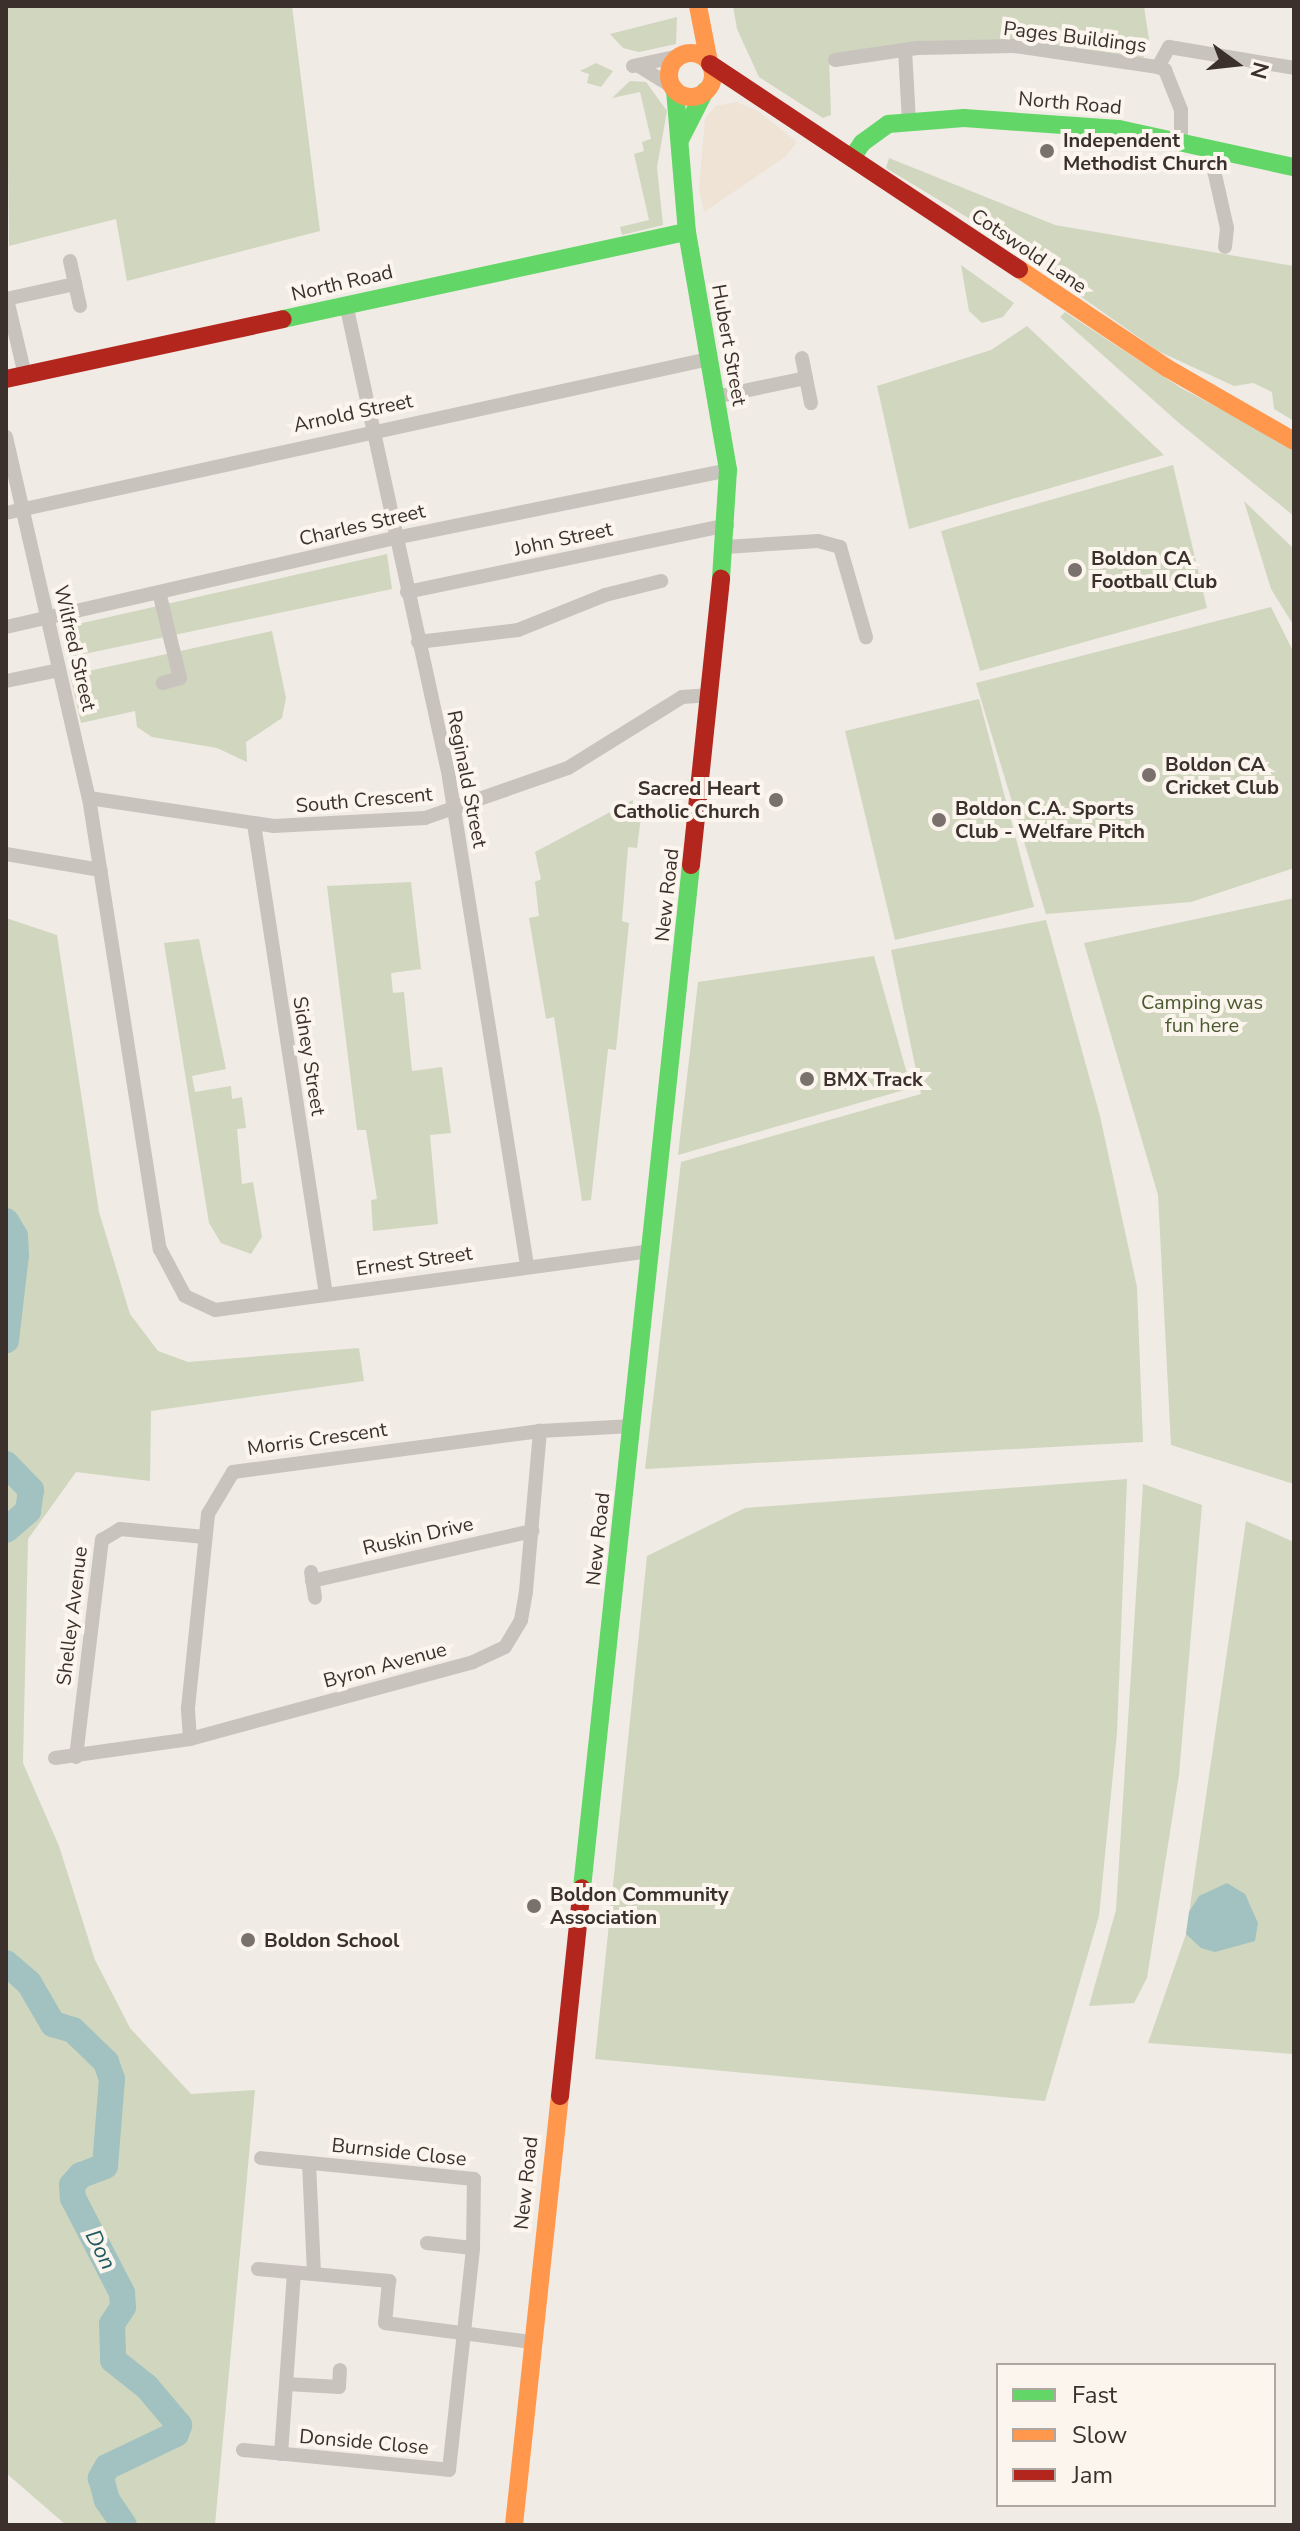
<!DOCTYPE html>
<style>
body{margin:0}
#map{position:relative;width:1300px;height:2531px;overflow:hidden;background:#f0ebe5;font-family:"Nunito Sans",sans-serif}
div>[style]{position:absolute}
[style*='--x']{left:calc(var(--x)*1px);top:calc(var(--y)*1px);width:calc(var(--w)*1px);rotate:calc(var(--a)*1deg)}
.green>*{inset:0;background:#d1d6bf}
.plaza>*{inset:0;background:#eee3d5}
.water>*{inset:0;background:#a1c2c1}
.river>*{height:26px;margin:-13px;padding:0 13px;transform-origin:13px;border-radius:13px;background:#a1c2c1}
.street>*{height:14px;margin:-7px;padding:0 7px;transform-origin:7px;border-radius:7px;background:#c9c3be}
.fast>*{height:18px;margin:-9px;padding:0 9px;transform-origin:9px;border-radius:9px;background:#63d668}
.slow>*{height:18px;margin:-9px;padding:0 9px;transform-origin:9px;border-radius:9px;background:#ff974d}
.slow>.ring{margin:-9px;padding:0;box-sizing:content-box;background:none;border:18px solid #ff974d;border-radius:50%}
.jam>*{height:18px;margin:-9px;padding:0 9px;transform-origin:9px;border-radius:9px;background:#b3261e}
.dots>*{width:22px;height:22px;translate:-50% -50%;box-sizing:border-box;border:4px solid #fbf5ee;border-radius:50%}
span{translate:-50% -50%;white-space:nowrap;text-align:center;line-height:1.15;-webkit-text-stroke:8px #fbf5ee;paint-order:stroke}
.street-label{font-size:20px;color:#3b302b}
.poi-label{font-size:20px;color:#3b302b;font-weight:700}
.left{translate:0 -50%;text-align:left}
.right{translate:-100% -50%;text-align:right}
.park-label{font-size:20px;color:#4a5a2e}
.water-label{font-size:22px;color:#1f5a5e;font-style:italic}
.frame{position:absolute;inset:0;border:8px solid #3b302b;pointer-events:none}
.legend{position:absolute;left:996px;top:2363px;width:280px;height:144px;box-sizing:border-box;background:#fbf5ee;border:2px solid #aea6a0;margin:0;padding:10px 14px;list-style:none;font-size:24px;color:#3b302b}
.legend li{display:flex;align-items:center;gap:16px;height:40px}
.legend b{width:40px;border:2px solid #aea6a0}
.north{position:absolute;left:1196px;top:24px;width:80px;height:80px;-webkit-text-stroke:6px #fbf5ee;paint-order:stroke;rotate:105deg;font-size:22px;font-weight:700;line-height:32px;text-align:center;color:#3b302b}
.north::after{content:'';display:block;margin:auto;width:28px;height:36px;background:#3b302b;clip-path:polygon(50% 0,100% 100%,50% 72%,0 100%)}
</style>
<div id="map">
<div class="green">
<div style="clip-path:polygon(6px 6px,292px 6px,320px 231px,127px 281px,116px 219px,9px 246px)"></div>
<div style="clip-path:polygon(733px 6px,1144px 6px,1149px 40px,1143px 59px,928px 42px,829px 56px,831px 115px,823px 118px,759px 77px,737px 29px)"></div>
<div style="clip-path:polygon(677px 17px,676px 44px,639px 52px,623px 48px,610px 34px)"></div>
<div style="clip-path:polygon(596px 63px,613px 71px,601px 87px,587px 83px,589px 74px,580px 71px)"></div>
<div style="clip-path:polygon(630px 81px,646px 82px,667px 111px,657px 167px,663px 225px,622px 235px,620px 227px,649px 220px,634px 154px,644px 151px,642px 142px,651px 139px,640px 92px,612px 98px)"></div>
<div style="clip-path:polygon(889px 158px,1055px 225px,1294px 266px,1294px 421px,1274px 409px,1272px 392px,1253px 383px,1234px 386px,1158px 351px,975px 222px,886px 168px)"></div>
<div style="clip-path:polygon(961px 265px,1014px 303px,1003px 317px,982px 323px,969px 311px)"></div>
<div style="clip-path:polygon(1065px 312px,1181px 388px,1294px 448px,1294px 516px,1179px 423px,1060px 317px)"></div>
<div style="clip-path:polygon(1027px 326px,1164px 455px,909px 529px,877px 386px,991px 350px)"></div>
<div style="clip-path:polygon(1173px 465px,1207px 608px,980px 671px,941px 531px)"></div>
<div style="clip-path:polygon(1244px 501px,1294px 549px,1294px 626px,1271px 589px)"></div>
<div style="clip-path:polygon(387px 554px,392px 589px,70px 657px,65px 627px)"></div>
<div style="clip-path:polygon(1271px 607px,1294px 653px,1294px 868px,1191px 902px,1046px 914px,976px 683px)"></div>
<div style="clip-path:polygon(272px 631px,286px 698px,282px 718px,246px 742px,247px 762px,217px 748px,152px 737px,137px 727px,135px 711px,81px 723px,70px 675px)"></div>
<div style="clip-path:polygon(979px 699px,1034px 907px,895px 940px,845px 731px)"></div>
<div style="clip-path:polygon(633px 800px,632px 815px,641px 817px,637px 848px,628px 847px,622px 921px,629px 923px,616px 1050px,608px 1049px,591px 1200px,582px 1201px,554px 1017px,546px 1019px,529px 918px,539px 916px,535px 882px,541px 879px,535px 852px)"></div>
<div style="clip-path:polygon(411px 882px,421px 969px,391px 973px,393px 993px,404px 992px,412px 1071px,442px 1067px,451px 1133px,430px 1135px,438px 1224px,373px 1231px,371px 1200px,377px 1199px,366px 1130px,357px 1130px,327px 886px)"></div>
<div style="clip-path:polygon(1294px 898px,1294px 1484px,1171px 1445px,1158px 1195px,1084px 943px)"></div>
<div style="clip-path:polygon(6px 918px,57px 935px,99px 1212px,130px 1314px,158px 1351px,188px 1362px,359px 1348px,364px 1381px,151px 1411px,150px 1481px,76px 1472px,28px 1539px,23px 1763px,59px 1846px,95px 1960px,130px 2028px,191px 2094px,255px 2090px,215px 2525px,66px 2525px,6px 2473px)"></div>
<div style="clip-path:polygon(1046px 920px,1100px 1116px,1137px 1287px,1143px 1442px,645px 1469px,681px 1162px,921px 1094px,891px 950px)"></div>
<div style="clip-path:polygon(199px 939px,226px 1069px,192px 1076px,195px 1092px,231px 1086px,232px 1099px,242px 1097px,246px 1128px,237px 1129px,242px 1184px,253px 1182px,262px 1237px,251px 1254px,221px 1243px,209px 1223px,164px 943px)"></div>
<div style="clip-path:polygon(874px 956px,911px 1088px,678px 1155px,698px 982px)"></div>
<div style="clip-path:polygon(1127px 1479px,1117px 1733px,1099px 1916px,1045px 2101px,595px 2059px,647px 1556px,745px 1508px)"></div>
<div style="clip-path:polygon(1143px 1484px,1202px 1505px,1179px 1775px,1147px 1978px,1134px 2003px,1089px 2006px,1116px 1910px)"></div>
<div style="clip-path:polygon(1246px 1521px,1294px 1542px,1294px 2054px,1148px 2043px,1186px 1934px)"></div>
</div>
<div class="plaza">
<div style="clip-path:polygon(737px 102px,758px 111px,797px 142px,785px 157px,704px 212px,699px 188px,705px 119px,715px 106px)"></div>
</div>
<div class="water">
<div style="clip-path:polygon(1227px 1883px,1245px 1894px,1258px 1923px,1255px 1941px,1215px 1952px,1201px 1948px,1186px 1934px,1189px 1912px,1199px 1896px)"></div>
</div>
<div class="river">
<div style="--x:6;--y:1221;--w:17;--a:59"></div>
<div style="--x:15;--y:1236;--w:19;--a:87"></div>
<div style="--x:16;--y:1255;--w:86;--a:96.7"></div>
<div style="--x:6;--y:1464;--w:36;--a:46"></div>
<div style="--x:31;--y:1490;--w:21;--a:98"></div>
<div style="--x:28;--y:1511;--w:29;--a:139"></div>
<div style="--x:6;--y:1963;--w:30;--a:41"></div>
<div style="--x:29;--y:1983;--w:48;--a:59.7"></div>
<div style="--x:53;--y:2024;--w:21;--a:17"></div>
<div style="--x:73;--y:2030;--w:46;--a:44.1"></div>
<div style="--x:106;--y:2062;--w:18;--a:71"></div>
<div style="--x:112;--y:2079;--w:87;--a:94.6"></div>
<div style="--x:105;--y:2166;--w:26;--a:159"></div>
<div style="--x:81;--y:2175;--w:13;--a:132"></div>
<div style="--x:72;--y:2185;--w:13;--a:86"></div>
<div style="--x:73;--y:2198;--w:107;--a:62.7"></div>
<div style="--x:122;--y:2293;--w:14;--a:86"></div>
<div style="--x:123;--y:2307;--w:20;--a:123"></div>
<div style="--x:112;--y:2324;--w:36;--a:88"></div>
<div style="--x:113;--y:2360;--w:43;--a:38.5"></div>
<div style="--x:147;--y:2387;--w:50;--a:49.9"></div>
<div style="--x:179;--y:2425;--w:9;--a:108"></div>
<div style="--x:176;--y:2434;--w:76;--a:154.4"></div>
<div style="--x:107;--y:2467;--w:13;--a:119"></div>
<div style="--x:101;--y:2478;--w:23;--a:75"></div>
<div style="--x:107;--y:2500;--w:30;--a:56"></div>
</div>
<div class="street">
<div style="--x:905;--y:50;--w:71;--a:86.8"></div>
<div style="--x:835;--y:60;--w:83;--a:-8.3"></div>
<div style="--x:917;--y:48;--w:97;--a:-1.2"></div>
<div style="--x:1014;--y:46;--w:146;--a:8.3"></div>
<div style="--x:1158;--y:67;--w:8;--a:23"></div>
<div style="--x:1165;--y:70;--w:43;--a:68.2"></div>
<div style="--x:1181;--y:110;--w:31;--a:90"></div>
<div style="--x:633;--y:66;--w:47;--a:-12.3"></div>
<div style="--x:639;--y:66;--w:39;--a:32"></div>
<div style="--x:1158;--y:67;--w:23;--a:-61"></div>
<div style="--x:1169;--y:47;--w:127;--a:9.5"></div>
<div style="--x:1209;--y:148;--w:82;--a:77.3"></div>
<div style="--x:1227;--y:228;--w:19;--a:96"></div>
<div style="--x:70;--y:261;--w:46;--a:77.5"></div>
<div style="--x:6;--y:299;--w:71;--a:-12.3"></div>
<div style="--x:7;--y:299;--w:78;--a:76.7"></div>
<div style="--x:346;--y:304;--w:485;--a:77.7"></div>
<div style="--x:449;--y:778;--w:494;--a:80.9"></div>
<div style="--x:802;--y:358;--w:46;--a:78.7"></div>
<div style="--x:715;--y:397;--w:93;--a:-11.8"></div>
<div style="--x:6;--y:437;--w:370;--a:77.1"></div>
<div style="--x:89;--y:798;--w:457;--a:81.1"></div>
<div style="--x:160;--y:1249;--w:53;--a:62"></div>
<div style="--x:185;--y:1296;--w:33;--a:25"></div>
<div style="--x:215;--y:1310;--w:441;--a:-7.7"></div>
<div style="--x:6;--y:513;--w:720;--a:-12.36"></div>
<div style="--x:725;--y:547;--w:93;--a:-3.7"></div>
<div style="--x:818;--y:541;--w:23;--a:15"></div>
<div style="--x:840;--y:547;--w:94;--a:73.9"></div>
<div style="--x:159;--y:592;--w:89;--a:76.3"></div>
<div style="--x:180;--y:678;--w:18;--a:164"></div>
<div style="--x:407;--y:592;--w:327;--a:-11.8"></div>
<div style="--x:6;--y:627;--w:399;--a:-12.9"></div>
<div style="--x:395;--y:538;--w:340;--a:-11.5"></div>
<div style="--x:418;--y:642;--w:101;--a:-6.8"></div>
<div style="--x:518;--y:630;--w:94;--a:-21.9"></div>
<div style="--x:605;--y:595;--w:58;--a:-14"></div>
<div style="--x:6;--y:681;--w:54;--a:-11.7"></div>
<div style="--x:89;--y:798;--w:187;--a:8.6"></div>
<div style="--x:274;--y:826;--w:151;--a:-3"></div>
<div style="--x:425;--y:818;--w:151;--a:-19.3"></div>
<div style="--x:568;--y:768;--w:134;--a:-31.9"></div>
<div style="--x:682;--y:697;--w:29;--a:-4"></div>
<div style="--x:254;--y:824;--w:475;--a:81.3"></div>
<div style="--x:6;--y:854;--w:96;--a:9.6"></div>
<div style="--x:311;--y:1572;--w:26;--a:81"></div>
<div style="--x:312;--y:1581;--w:226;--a:-12.8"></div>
<div style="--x:190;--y:1739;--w:31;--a:-94"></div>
<div style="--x:188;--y:1708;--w:195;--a:-84.1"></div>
<div style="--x:208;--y:1514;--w:49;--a:-59.2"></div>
<div style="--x:233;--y:1472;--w:310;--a:-7.6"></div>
<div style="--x:540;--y:1431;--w:93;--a:-3.1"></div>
<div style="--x:76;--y:1757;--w:219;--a:-83.2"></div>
<div style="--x:102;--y:1540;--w:21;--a:-31"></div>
<div style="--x:120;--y:1529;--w:85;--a:5.4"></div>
<div style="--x:55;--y:1758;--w:136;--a:-8"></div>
<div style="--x:190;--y:1739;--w:293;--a:-15.2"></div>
<div style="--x:473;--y:1662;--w:35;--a:-25"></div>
<div style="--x:505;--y:1647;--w:31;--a:-59"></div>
<div style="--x:521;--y:1620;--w:29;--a:-80"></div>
<div style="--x:526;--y:1591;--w:161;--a:-85"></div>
<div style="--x:309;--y:2163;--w:111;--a:87.4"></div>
<div style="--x:427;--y:2243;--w:46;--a:6.2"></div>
<div style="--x:258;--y:2269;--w:132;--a:5.2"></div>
<div style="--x:389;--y:2281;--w:42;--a:95.4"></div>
<div style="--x:385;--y:2323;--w:148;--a:7.4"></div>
<div style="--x:287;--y:2384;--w:52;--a:3.3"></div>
<div style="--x:339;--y:2387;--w:17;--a:-87"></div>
<div style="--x:243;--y:2450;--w:207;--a:5.5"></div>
<div style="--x:449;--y:2470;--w:223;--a:-83.8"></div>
<div style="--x:473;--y:2248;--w:69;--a:-89.2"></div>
<div style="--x:474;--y:2179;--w:214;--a:-174.4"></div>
<div style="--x:281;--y:2454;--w:181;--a:-85.9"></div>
</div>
<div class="fast">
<div style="--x:675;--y:90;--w:143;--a:85.2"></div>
<div style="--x:687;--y:232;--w:242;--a:80.2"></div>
<div style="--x:728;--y:470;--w:109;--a:93.7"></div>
<div style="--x:680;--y:140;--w:55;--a:-63"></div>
<div style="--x:852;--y:158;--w:18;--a:-56"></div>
<div style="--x:862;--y:143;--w:32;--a:-36"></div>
<div style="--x:888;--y:124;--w:76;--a:-4.5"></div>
<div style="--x:964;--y:118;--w:155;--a:4.1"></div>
<div style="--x:1119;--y:129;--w:179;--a:12.3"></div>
<div style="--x:283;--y:319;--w:413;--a:-12.2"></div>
<div style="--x:582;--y:1888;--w:1029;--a:-83.92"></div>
</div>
<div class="slow">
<div style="--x:698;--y:6;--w:57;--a:78.9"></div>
<div class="ring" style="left:669px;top:53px;width:26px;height:26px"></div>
<div style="--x:1019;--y:269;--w:178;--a:33.8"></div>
<div style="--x:1167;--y:368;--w:146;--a:29.9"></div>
<div style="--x:514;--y:2525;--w:431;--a:-83.9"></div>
</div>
<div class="jam">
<div style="--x:710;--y:64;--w:371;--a:33.6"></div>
<div style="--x:6;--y:379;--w:283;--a:-12.2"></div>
<div style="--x:691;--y:865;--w:288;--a:-84"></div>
<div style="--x:560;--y:2096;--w:209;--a:-84"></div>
</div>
<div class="dots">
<div style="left:1047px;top:151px;background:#7a716c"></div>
<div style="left:1075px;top:570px;background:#7a716c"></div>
<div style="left:1149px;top:775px;background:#7a716c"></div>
<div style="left:776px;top:800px;background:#7a716c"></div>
<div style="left:939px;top:820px;background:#7a716c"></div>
<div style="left:807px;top:1079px;background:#7a716c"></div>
<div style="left:534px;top:1906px;background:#7a716c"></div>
<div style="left:248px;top:1940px;background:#7a716c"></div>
</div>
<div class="street-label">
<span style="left:1075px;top:37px;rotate:7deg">Pages Buildings</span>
<span style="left:1070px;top:103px;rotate:5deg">North Road</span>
<span style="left:1029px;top:251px;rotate:34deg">Cotswold Lane</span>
<span style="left:342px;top:283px;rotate:-13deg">North Road</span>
<span style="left:729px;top:345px;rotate:80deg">Hubert Street</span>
<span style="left:353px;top:413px;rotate:-12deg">Arnold Street</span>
<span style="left:362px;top:525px;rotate:-13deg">Charles Street</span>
<span style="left:563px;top:539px;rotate:-12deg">John Street</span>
<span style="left:75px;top:648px;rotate:77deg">Wilfred Street</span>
<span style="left:467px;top:779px;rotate:79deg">Reginald Street</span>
<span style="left:364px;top:800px;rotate:-5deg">South Crescent</span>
<span style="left:667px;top:895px;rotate:-84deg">New Road</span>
<span style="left:309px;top:1056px;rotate:81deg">Sidney Street</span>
<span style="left:414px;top:1261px;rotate:-8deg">Ernest Street</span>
<span style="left:317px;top:1439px;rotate:-8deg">Morris Crescent</span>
<span style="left:418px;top:1536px;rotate:-13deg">Ruskin Drive</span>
<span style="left:598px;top:1539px;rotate:-84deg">New Road</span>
<span style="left:72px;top:1616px;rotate:-83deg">Shelley Avenue</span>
<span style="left:385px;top:1665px;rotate:-15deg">Byron Avenue</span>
<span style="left:399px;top:2152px;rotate:6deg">Burnside Close</span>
<span style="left:526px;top:2183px;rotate:-84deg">New Road</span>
<span style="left:364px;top:2442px;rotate:5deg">Donside Close</span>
</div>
<div class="poi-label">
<span class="left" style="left:1063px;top:152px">Independent<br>Methodist Church</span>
<span class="left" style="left:1091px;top:570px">Boldon CA<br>Football Club</span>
<span class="left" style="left:1165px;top:776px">Boldon CA<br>Cricket Club</span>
<span class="right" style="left:760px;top:800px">Sacred Heart<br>Catholic Church</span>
<span class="left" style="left:955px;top:820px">Boldon C.A. Sports<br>Club - Welfare Pitch</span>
<span class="left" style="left:823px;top:1079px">BMX Track</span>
<span class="left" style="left:550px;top:1906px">Boldon Community<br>Association</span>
<span class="left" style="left:264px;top:1940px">Boldon School</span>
</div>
<div class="park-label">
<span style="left:1202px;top:1014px">Camping was<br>fun here</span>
</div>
<div class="water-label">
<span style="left:100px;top:2250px;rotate:63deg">Don</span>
</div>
<div class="frame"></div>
<ul class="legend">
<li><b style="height:10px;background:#63d668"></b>Fast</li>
<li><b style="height:10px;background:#ff974d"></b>Slow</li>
<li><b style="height:10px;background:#b3261e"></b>Jam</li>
</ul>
<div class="north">N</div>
</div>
